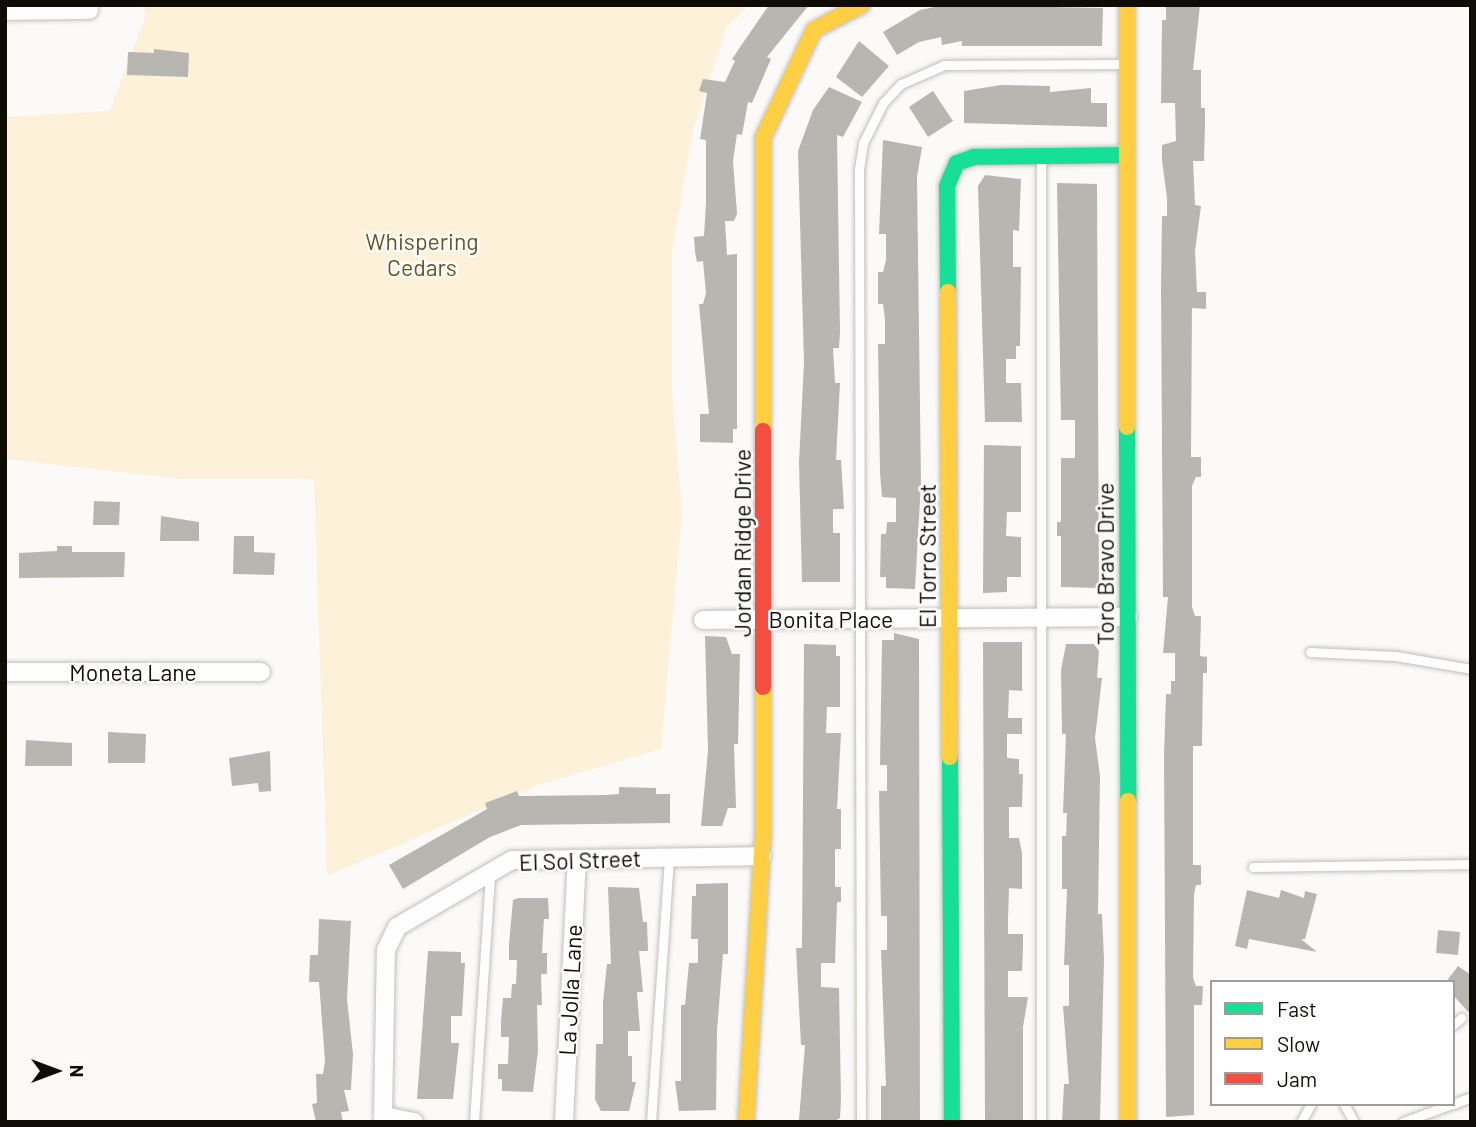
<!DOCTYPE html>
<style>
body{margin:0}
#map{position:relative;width:1476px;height:1127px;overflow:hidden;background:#fcfaf8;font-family:Barlow,sans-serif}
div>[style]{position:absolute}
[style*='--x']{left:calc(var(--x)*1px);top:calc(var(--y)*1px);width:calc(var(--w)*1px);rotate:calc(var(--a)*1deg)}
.green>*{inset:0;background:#fdf1da}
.building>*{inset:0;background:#b8b6b1}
.roads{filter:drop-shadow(0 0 2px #c1beba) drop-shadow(0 0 2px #c1beba)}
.lane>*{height:9px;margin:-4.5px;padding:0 4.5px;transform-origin:4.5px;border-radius:4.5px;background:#fffefe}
.street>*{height:18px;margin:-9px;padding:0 9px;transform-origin:9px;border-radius:9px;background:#fffefe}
.fast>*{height:16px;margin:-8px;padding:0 8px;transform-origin:8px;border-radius:8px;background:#16e098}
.slow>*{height:16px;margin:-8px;padding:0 8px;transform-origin:8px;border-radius:8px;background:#ffcf43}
.jam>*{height:16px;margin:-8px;padding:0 8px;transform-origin:8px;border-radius:8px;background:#f24e42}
span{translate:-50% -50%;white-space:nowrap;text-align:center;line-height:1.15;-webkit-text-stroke:5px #fff;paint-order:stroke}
.park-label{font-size:23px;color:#6a531d}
.street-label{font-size:23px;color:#0f0c06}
.frame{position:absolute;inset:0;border:7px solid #0f0c06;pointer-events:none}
.legend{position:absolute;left:1210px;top:980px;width:245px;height:126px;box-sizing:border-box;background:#fff;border:2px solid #9f9e9b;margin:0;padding:9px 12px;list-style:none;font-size:21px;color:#0f0c06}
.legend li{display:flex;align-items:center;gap:14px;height:35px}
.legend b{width:35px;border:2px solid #9f9e9b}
.north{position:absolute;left:21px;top:1036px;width:70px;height:70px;-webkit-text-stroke:5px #fff;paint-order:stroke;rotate:90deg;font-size:19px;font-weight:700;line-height:28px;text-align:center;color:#0f0c06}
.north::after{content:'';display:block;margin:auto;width:24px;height:32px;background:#0f0c06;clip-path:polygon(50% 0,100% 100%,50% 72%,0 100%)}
</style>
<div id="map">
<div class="green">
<div style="clip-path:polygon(143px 5px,749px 5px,727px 27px,693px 130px,672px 253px,672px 393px,682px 513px,661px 749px,539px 785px,327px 876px,314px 479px,180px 479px,5px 459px,5px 117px,110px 111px,146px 15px)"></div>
</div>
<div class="building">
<div style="clip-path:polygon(769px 5px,809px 5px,767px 57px,771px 59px,752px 103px,748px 102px,742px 135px,737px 134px,733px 161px,737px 214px,734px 221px,725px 221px,727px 255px,737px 254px,737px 429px,733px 429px,733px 443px,700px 442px,700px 414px,709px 414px,699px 304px,703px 304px,706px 293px,703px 261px,697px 262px,695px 252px,694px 237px,704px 236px,706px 202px,706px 140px,700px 139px,707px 93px,699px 91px,703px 79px,725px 82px,735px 61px,732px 59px)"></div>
<div style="clip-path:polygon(944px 5px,1103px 8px,1102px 46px,962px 46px,962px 41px,942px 45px,941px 37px,919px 42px,897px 55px,883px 32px,920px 10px)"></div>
<div style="clip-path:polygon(1166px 5px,1200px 5px,1193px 70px,1201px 70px,1201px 108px,1205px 108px,1205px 124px,1204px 161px,1193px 161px,1195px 205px,1201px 206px,1195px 251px,1197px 292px,1206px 292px,1206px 309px,1192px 308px,1191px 457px,1201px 457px,1201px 477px,1196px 477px,1192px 486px,1192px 607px,1195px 616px,1201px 616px,1200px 656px,1207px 657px,1207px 673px,1203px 673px,1202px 746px,1193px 746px,1193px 865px,1201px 865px,1201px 885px,1196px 885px,1194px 894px,1193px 978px,1196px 986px,1203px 986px,1202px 1005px,1194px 1005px,1194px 1115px,1166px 1117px,1164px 755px,1166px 694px,1171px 694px,1171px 681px,1175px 681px,1175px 653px,1163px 653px,1168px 597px,1163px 597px,1161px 290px,1162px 216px,1167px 216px,1167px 198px,1162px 160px,1162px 145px,1176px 141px,1175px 103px,1161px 103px,1162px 20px,1166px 20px)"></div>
<div style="clip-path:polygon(859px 41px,889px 66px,862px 97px,836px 77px)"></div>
<div style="clip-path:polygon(154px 49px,189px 53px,188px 77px,127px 75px,128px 52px,154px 53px)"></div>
<div style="clip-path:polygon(1001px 85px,1050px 86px,1050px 92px,1091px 88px,1091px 103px,1107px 103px,1107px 127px,964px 123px,964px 91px)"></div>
<div style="clip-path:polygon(829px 87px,862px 102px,843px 137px,837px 135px,840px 332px,839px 348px,833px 348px,835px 383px,840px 383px,836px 460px,841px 460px,844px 509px,833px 509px,833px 533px,840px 533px,840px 582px,802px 582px,799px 462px,804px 362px,798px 151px,813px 110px)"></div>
<div style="clip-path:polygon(933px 91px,953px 121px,928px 137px,909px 107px)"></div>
<div style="clip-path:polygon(883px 140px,922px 147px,917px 177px,921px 482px,915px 589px,886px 588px,886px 577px,880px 577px,881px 534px,886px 534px,887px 522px,896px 522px,896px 498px,882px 497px,880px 473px,878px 344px,885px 344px,885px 319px,883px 304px,878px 304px,878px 272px,883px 272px,886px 260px,886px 234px,879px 234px)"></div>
<div style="clip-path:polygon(985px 175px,1021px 179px,1019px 231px,1013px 230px,1013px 267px,1021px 267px,1020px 346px,1016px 346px,1016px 359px,1006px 359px,1006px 383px,1021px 383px,1022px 422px,985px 422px,978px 186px)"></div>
<div style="clip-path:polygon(1057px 183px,1097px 184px,1099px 588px,1061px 587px,1061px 536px,1057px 536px,1057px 522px,1061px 522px,1061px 458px,1075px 458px,1075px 420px,1061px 420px)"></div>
<div style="clip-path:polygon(984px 445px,1021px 446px,1021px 512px,1007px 512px,1006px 536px,1021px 537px,1021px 577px,1007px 577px,1007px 592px,983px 593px)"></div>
<div style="clip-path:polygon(94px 501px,120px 502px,119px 525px,93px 525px)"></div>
<div style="clip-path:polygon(161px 516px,199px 522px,199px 541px,160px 541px)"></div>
<div style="clip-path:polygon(234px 536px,254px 536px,254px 552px,275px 553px,274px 575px,233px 574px)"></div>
<div style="clip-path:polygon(57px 546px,72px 546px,72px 552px,125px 552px,124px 577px,19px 578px,19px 553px,57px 551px)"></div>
<div style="clip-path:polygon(894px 633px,919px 639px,920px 1122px,881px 1122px,881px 1086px,886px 1086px,881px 950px,887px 950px,887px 916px,881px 916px,879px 791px,887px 791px,887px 765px,880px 765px,882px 640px,894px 640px)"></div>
<div style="clip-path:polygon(705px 636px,726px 637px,732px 654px,740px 654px,738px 744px,734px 744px,736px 808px,728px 808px,722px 826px,701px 826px,708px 751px)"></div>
<div style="clip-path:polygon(983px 642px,1022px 642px,1022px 691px,1009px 690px,1008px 718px,1022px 718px,1022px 734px,1007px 734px,1007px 758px,1019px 759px,1019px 774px,1023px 774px,1022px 807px,1009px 807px,1009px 838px,1019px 838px,1022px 853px,1022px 889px,1009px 888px,1008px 919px,1008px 934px,1023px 934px,1023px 948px,1022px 971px,1008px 971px,1008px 997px,1028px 997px,1023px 1027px,1023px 1122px,985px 1122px)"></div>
<div style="clip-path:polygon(804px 644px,836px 645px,836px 656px,840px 656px,840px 707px,827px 707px,826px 733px,841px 733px,837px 809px,841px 809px,841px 849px,835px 849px,835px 887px,841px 887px,841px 902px,837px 902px,835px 963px,821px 963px,821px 987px,839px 988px,841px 1099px,840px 1118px,833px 1122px,799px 1120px,805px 1045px,801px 1045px,796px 948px,802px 948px)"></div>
<div style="clip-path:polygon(1066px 644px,1094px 644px,1099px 651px,1097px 678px,1102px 678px,1095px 738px,1100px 776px,1098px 914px,1102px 914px,1104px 959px,1100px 1122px,1062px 1121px,1064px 1084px,1069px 1084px,1063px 1006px,1069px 1006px,1069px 965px,1064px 965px,1067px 889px,1062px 889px,1062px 836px,1066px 836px,1067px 813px,1063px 813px,1066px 734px,1062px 734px,1061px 670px)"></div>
<div style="clip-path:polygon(108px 732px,146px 734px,145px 763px,108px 763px)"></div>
<div style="clip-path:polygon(26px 740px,72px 743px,72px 766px,25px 766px)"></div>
<div style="clip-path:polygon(270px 751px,271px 791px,259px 792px,258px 783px,232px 786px,229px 758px)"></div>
<div style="clip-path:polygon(619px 787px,656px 788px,656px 794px,670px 794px,670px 823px,521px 825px,490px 837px,403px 889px,389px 865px,487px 809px,485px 803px,517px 791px,519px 796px,606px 795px,619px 794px)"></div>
<div style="clip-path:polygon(728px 883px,728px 954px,723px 954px,717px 1031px,716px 1110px,679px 1111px,675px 1081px,681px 1081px,681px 1005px,685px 1005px,689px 963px,698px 963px,698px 939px,691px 939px,692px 896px,696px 896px,696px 884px)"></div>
<div style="clip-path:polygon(608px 887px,639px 888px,643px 922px,647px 922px,648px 951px,639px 951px,643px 992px,637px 992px,640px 1031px,628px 1031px,628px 1056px,632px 1056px,632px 1082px,636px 1082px,629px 1111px,601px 1111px,595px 1099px,596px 1044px,603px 1044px,603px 1002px,607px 964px,611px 964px)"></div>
<div style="clip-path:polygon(1247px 890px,1279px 898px,1281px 890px,1304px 898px,1305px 891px,1317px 894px,1305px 939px,1301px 939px,1317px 952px,1249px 939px,1247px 949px,1235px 946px)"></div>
<div style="clip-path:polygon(519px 898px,548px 898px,549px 919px,544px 919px,542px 953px,547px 953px,547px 974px,541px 974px,542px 1005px,537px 1005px,538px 1051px,533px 1092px,502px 1091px,502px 1079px,498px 1079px,498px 1064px,508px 1064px,509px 1037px,501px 1037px,501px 1021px,503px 998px,511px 998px,512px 984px,516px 984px,517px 960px,509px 960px,509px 944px,513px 900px)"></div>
<div style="clip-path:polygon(319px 919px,351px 921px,347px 999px,353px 1054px,351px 1090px,344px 1090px,349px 1111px,341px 1112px,343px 1122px,316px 1122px,312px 1104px,317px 1103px,316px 1074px,323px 1074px,325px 1061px,319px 982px,309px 982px,310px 955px,318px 955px)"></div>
<div style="clip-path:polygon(1438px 930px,1460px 932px,1458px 955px,1436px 953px)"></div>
<div style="clip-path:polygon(428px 951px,461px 952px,461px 963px,465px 963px,462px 1016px,451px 1016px,451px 1043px,459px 1043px,453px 1099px,417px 1099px)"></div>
<div style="clip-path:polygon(1458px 966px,1471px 975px,1471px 1015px,1453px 995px,1453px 982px,1446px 982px)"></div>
</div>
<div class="roads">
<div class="lane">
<div style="--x:1310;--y:652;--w:86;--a:2.7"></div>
<div style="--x:1396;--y:656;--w:76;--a:9.8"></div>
<div style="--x:1253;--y:867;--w:218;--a:-0.8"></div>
<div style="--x:1453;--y:1025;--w:11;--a:-41"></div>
<div style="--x:1344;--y:1104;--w:21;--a:61"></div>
<div style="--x:1453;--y:1104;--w:19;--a:-21"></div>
<div style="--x:474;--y:1122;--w:248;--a:-86.3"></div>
<div style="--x:651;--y:1122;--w:266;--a:-86.1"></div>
<div style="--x:861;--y:1122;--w:953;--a:-90.12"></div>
<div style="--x:859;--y:169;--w:26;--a:-81"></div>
<div style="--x:863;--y:143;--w:45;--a:-63.4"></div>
<div style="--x:883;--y:103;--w:26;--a:-47"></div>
<div style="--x:901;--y:84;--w:47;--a:-23.8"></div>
<div style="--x:944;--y:65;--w:182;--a:-0.3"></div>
<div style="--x:1041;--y:1122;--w:964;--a:-90"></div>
<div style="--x:1301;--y:1122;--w:21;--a:-61"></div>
<div style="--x:1403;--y:1122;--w:52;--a:-20.2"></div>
</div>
<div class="street">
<div style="--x:5;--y:11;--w:84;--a:-0.7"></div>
<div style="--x:703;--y:620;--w:425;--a:-0.4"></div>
<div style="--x:5;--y:672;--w:256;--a:0"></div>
<div style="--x:414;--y:1122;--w:32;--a:-169"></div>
<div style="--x:383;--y:1116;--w:166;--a:-89"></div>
<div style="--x:386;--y:950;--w:25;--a:-64"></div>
<div style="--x:397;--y:927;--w:133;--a:-30.2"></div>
<div style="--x:512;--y:860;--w:250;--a:-0.9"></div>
<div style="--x:564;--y:1122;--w:263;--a:-87.2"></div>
</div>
<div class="fast">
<div style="--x:948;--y:292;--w:106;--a:-90.5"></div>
<div style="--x:947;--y:186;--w:25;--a:-67"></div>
<div style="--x:957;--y:163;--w:18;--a:-19"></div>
<div style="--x:974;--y:157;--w:153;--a:-0.7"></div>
<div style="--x:1127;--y:427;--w:374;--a:89.8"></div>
<div style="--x:950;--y:757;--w:365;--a:89.7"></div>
</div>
<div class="slow">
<div style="--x:1127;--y:5;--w:422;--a:90"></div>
<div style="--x:948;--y:292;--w:465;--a:89.8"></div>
<div style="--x:763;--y:431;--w:293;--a:-90"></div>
<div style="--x:763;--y:138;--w:119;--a:-64.7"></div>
<div style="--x:814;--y:30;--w:54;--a:-27.5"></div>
<div style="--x:1128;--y:801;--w:321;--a:90"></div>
<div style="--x:746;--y:1122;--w:290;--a:-86.6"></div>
<div style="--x:763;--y:832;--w:145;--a:-90"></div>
</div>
<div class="jam">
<div style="--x:763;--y:431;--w:256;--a:90"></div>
</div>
</div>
<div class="park-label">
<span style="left:422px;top:254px">Whispering<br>Cedars</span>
</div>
<div class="street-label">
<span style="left:742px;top:543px;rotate:-90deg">Jordan Ridge Drive</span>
<span style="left:927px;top:556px;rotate:-90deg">El Torro Street</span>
<span style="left:1105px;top:564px;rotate:-90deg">Toro Bravo Drive</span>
<span style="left:831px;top:619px">Bonita Place</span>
<span style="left:133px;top:672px">Moneta Lane</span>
<span style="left:580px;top:860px;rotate:-2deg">El Sol Street</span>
<span style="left:570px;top:990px;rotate:-87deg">La Jolla Lane</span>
</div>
<div class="frame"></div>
<ul class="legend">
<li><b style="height:9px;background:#16e098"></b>Fast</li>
<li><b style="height:9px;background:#ffcf43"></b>Slow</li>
<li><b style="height:9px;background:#f24e42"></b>Jam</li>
</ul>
<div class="north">N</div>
</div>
